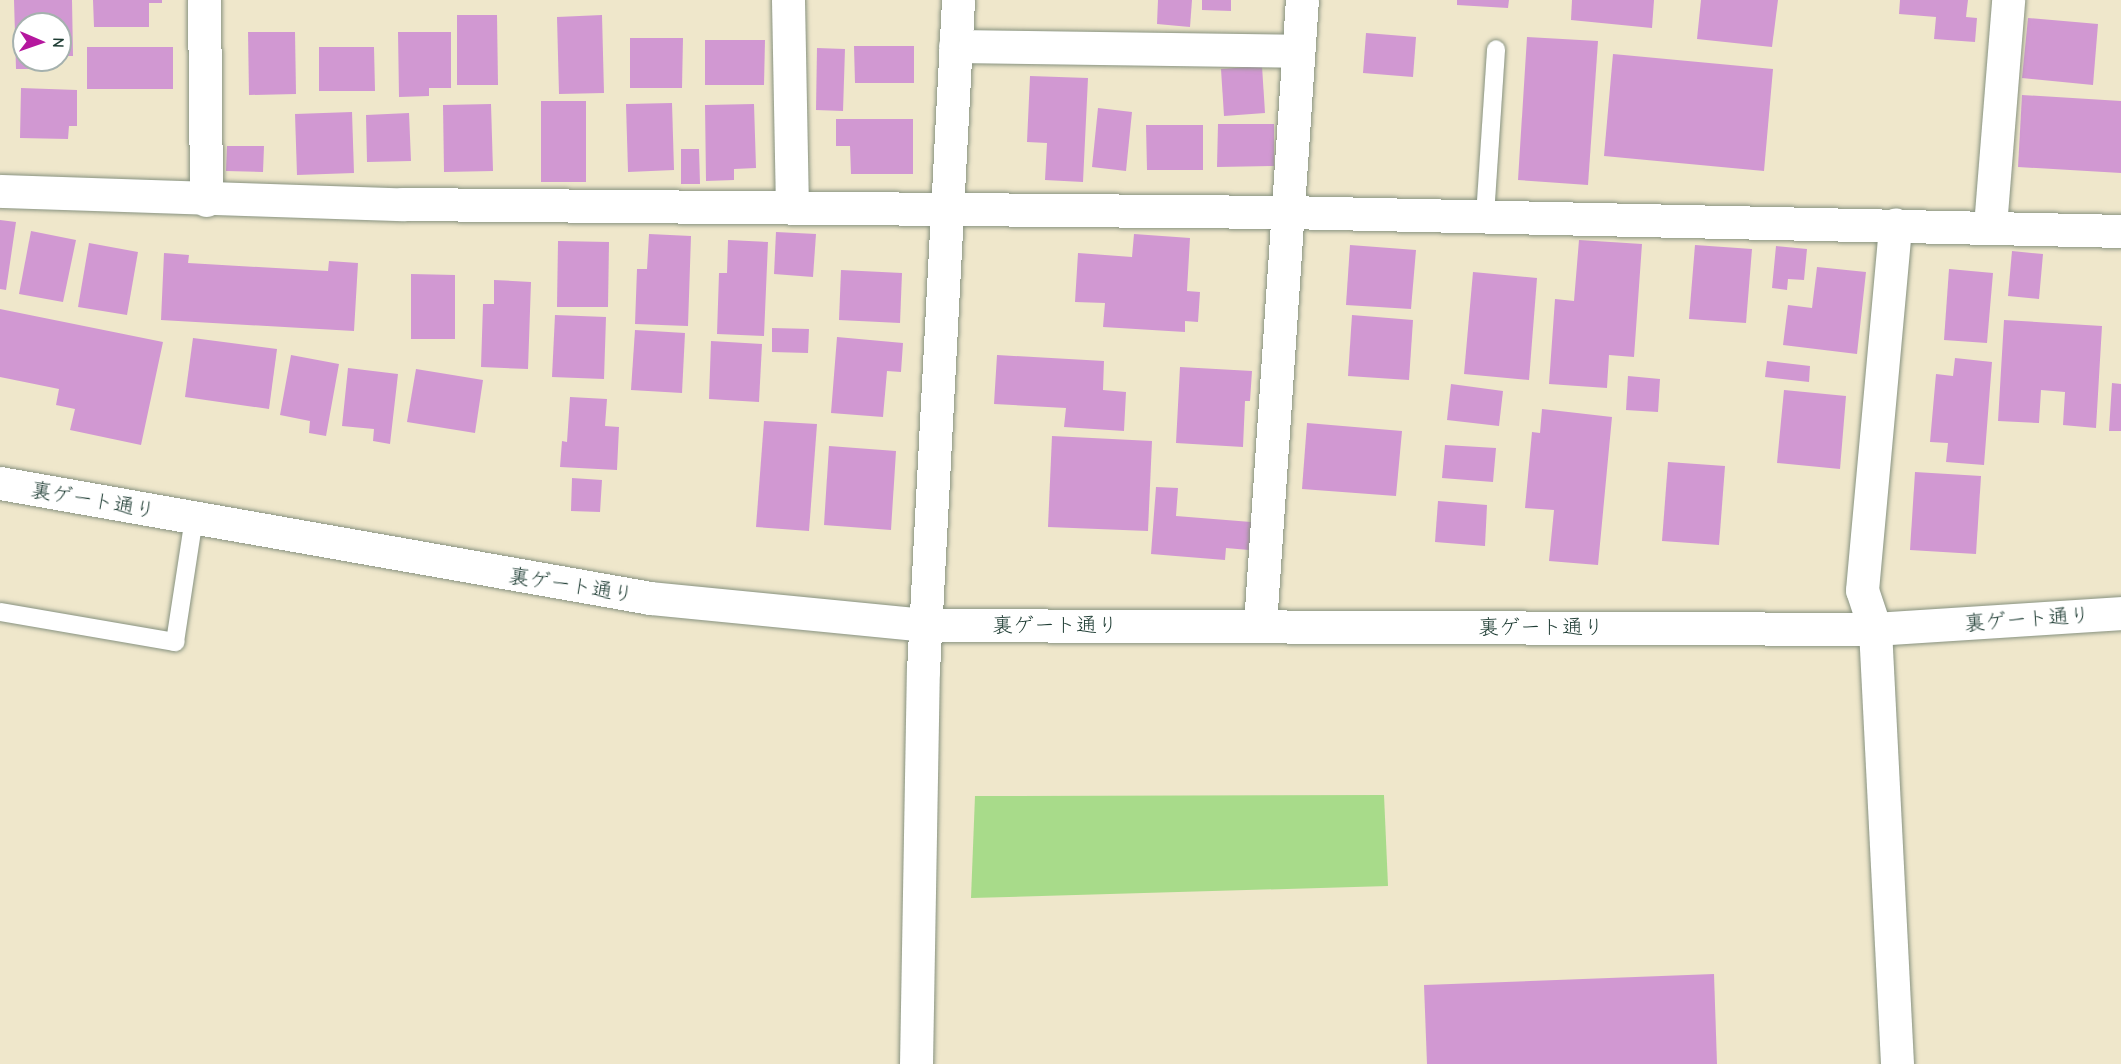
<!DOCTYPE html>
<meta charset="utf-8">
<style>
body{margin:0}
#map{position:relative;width:2121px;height:1064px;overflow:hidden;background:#efe7cb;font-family:"Comic Neue","Klee One",sans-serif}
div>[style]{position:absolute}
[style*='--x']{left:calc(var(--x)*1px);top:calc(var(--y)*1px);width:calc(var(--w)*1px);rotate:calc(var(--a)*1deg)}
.green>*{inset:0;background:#a8db8a}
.building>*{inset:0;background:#d198d2}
.roads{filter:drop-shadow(0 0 2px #879280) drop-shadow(0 0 2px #879280)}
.service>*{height:18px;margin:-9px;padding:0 9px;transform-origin:9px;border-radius:9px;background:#fff}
.minor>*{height:33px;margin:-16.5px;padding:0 16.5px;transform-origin:16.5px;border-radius:16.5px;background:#fff}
.tertiary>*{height:33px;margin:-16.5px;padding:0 16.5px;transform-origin:16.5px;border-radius:16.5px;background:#fff}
span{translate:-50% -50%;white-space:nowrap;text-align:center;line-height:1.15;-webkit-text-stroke:6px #fff;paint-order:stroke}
.street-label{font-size:21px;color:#1f3d34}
.north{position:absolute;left:12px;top:12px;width:60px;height:60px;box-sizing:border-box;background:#fff;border:2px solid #a5b1ae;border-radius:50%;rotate:92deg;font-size:16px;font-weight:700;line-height:24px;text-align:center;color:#1f3d34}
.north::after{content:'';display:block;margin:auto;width:21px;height:27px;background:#b5179e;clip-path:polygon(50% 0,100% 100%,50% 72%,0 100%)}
</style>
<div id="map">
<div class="green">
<div style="clip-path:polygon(1384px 795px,1388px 886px,971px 898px,975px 796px)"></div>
</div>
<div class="building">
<div style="clip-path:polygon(14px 0,72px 0,73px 56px,60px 56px,60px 24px,24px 24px,24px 60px,37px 60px,37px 69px,16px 69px)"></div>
<div style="clip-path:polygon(93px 0,162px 0,162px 3px,149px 3px,149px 27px,94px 27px)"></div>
<div style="clip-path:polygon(1158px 0,1192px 0,1190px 27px,1157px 24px)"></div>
<div style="clip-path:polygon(1202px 0,1231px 0,1231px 11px,1202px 10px)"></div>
<div style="clip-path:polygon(1457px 0,1509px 0,1508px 8px,1457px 5px)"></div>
<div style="clip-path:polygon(1572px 0,1654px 0,1652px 28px,1571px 20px)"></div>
<div style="clip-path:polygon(1701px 0,1778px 0,1772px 47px,1697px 39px)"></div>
<div style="clip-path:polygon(1900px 0,1968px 0,1966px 17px,1977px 18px,1975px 42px,1934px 39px,1936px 17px,1899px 14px)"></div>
<div style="clip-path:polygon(457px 15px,497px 15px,498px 85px,457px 85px)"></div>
<div style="clip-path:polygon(602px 15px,604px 93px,559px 94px,557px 17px)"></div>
<div style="clip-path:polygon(2028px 18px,2098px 24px,2093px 85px,2022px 78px)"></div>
<div style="clip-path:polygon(248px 32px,295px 32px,296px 94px,249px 95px)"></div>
<div style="clip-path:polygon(398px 32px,451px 32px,451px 88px,429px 88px,429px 96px,399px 97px)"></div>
<div style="clip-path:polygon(1366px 33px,1416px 37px,1413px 77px,1363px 73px)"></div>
<div style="clip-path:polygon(1527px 37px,1598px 41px,1588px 185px,1518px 180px)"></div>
<div style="clip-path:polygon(630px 38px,683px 38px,682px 88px,630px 88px)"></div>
<div style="clip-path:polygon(705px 40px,765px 40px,764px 85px,705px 85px)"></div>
<div style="clip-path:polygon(854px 46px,914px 46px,914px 83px,855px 83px)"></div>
<div style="clip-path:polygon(87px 47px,173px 47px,173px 89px,87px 89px)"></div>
<div style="clip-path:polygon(319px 47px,374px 47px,375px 91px,319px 91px)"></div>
<div style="clip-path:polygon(817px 48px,845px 49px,843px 111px,816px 110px)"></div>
<div style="clip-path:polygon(1613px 54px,1773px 69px,1764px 171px,1604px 156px)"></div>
<div style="clip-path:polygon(1262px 66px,1265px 113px,1224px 116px,1221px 69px)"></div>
<div style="clip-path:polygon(1030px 76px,1088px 78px,1083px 182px,1045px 180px,1047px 143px,1027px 142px)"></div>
<div style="clip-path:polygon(21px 88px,77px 90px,77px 126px,69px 126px,68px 139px,20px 138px)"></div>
<div style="clip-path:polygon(2022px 95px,2121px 101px,2121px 173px,2018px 167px)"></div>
<div style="clip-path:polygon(541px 101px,586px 101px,586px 182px,541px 182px)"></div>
<div style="clip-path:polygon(672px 103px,674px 170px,628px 172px,626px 104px)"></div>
<div style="clip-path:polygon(491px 104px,493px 171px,444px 172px,443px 105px)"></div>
<div style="clip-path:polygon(754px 104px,756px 168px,734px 169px,734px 180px,706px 181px,705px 105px)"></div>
<div style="clip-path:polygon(1098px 108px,1132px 112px,1126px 171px,1092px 167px)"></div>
<div style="clip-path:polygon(352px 112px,354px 173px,297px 175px,295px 114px)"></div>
<div style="clip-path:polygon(409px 113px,411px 161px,367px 162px,366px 115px)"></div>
<div style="clip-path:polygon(836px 119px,913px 119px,913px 174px,851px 174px,850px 146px,836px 146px)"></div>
<div style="clip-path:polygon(1218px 124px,1274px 124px,1274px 166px,1217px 167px)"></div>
<div style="clip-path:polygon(1146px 125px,1203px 125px,1203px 170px,1147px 170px)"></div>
<div style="clip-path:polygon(227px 146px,264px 146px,263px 172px,226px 171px)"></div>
<div style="clip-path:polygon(681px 149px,699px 149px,700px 184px,681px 184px)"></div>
<div style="clip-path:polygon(0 220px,16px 222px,6px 290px,0 289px)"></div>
<div style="clip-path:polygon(31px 231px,76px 240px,63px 302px,19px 294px)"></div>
<div style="clip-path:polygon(776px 232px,816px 234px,813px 277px,774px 274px)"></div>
<div style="clip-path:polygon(649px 234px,691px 236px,688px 326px,635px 324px,637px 269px,647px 269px)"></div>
<div style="clip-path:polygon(1134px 234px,1190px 238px,1187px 291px,1200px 292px,1198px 322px,1185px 321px,1185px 332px,1103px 327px,1105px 303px,1075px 302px,1078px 253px,1132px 257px)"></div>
<div style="clip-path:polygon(728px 240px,768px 242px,764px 336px,717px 334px,719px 273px,727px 273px)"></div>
<div style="clip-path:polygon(1579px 240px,1642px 244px,1634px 357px,1609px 355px,1607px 388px,1549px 384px,1555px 299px,1574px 301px)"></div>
<div style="clip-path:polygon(558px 241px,609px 242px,608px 307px,557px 307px)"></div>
<div style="clip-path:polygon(89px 243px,138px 252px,127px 315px,78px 307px)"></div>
<div style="clip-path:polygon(1350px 245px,1416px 250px,1411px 309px,1346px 305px)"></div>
<div style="clip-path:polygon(1695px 245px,1752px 249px,1746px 323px,1689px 319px)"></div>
<div style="clip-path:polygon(1776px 246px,1807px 249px,1804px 280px,1788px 279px,1787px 290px,1772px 288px)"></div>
<div style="clip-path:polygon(2012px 251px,2043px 254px,2039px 299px,2008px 296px)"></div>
<div style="clip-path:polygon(164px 253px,189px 255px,188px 263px,328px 271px,329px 261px,358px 263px,354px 331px,161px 320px)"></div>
<div style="clip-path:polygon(1817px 267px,1866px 272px,1857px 354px,1783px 345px,1788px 305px,1812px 308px)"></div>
<div style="clip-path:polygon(1949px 269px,1993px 273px,1987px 343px,1944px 340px)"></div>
<div style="clip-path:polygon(841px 270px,902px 273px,900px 323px,839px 320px)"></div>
<div style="clip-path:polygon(1473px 272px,1537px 278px,1529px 380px,1464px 374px)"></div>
<div style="clip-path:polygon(411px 274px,455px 275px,455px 339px,411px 339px)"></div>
<div style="clip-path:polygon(494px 280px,531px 282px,528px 369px,481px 367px,483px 304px,494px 304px)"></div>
<div style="clip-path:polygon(0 309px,163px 342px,141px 445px,70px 430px,75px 409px,56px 405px,59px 389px,0 377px)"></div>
<div style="clip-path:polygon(555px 315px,606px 317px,604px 379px,552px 377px)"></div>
<div style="clip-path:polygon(1352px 315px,1413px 320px,1409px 380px,1348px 376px)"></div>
<div style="clip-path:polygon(2004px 320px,2102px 326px,2096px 428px,2063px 425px,2065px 392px,2041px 390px,2039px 423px,1998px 421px)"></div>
<div style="clip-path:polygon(772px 328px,809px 329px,808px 353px,772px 352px)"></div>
<div style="clip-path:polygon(635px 330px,685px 333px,682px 393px,631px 390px)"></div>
<div style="clip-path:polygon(837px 337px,903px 343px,901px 372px,887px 371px,883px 417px,831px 413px)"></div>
<div style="clip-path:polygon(193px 338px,277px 349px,269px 409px,185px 397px)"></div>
<div style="clip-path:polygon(711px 341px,762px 344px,759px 402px,709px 399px)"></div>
<div style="clip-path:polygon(291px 355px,339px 364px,326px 436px,309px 433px,310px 421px,280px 415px)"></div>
<div style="clip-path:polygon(997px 355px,1104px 361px,1103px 390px,1126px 392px,1124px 431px,1064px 427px,1066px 408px,994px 404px)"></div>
<div style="clip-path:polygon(1955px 358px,1992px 362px,1984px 465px,1946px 462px,1948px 443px,1930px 442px,1936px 374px,1953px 376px)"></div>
<div style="clip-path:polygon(1767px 361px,1810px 366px,1809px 382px,1765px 377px)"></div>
<div style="clip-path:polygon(1180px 367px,1252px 371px,1250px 401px,1245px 401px,1243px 447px,1176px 443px)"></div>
<div style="clip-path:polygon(348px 368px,398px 374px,390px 444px,373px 441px,374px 429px,342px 426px)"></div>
<div style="clip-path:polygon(416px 369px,483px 380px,475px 433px,407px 422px)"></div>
<div style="clip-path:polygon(1628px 376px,1660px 379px,1658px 412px,1626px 410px)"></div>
<div style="clip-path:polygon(2112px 383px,2121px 384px,2121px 431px,2109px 431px)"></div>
<div style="clip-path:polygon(1451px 384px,1503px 391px,1499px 426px,1447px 420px)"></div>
<div style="clip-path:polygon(1784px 390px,1846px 396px,1840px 469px,1777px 463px)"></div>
<div style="clip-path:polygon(570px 397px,607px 399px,605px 426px,619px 427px,617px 470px,560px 467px,562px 441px,567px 442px)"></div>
<div style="clip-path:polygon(1542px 409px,1612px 417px,1598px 565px,1549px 561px,1554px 510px,1525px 508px,1532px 432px,1540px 433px)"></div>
<div style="clip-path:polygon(764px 421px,817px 424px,809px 531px,756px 527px)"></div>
<div style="clip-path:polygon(1307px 423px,1402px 431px,1396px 496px,1302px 489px)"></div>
<div style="clip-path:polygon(1052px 436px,1152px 441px,1148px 531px,1048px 527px)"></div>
<div style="clip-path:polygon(1445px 445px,1496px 448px,1493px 482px,1442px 478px)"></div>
<div style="clip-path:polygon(829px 446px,896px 451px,891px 530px,824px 525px)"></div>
<div style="clip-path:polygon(1668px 462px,1725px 466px,1719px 545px,1662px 541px)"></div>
<div style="clip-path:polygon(1915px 472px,1981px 476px,1976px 554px,1910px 550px)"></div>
<div style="clip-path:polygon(572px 478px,602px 480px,600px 512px,571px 511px)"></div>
<div style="clip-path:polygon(1156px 487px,1178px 488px,1176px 516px,1251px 522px,1249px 550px,1226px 548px,1225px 560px,1151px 554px)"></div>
<div style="clip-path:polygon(1438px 501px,1487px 505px,1485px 546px,1435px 542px)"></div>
<div style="clip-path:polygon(1714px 974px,1717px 1064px,1427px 1064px,1424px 985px)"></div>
</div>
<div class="roads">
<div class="service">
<div style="--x:1485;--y:216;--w:167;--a:-86.2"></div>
<div style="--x:0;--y:612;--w:178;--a:9.7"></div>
<div style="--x:175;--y:642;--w:125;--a:-81.3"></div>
</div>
<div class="minor">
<div style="--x:204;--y:0;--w:200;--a:89.4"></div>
<div style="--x:788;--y:0;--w:208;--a:88.9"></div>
<div style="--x:955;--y:46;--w:342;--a:0.8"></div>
<div style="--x:0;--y:191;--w:402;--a:1.9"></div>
<div style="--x:402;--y:204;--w:884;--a:0.52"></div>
<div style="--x:1286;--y:212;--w:835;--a:1.3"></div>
<div style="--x:1990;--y:226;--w:227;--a:-85.4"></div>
<div style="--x:1260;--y:625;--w:626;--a:-86.16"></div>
<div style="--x:1875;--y:629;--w:41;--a:-108.4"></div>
<div style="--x:1862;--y:590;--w:367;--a:-84.8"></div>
</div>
<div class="tertiary">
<div style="--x:0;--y:483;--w:660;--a:10.03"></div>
<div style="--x:650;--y:598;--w:277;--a:5.6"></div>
<div style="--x:926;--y:625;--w:949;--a:0.24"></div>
<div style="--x:1875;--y:629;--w:247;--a:-3.7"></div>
<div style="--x:1875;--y:629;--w:436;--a:87.1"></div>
<div style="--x:916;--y:1064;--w:393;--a:-89"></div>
<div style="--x:923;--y:671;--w:672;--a:-87.01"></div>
</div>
</div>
<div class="street-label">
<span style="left:93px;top:500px;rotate:10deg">裏ゲート通り</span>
<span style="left:571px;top:585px;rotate:9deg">裏ゲート通り</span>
<span style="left:2027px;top:619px;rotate:-4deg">裏ゲート通り</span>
<span style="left:1055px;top:625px">裏ゲート通り</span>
<span style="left:1541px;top:627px">裏ゲート通り</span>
</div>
<div class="north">N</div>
</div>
